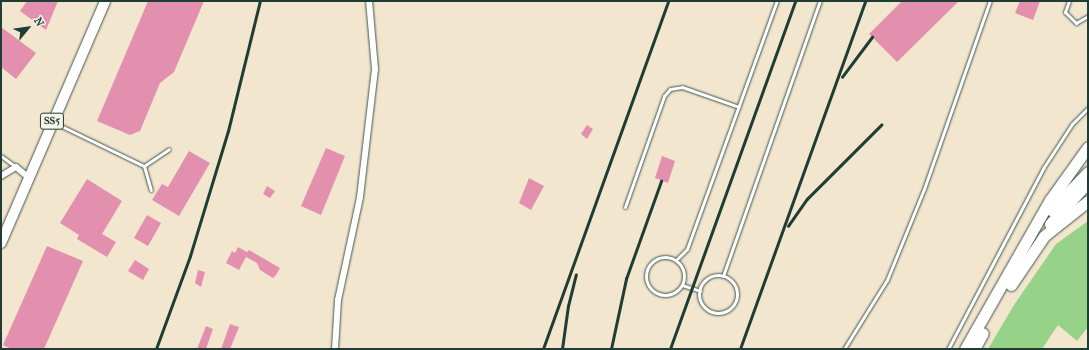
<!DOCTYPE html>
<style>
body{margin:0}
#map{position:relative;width:1089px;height:350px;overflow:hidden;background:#f3e6cf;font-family:"IM FELL French Canon",serif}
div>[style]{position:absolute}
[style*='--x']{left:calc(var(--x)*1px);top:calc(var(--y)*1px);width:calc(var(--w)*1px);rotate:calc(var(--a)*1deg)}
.green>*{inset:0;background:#96d287}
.building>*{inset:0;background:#e390ae}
.roads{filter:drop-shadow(0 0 1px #3f564b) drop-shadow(0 0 1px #3f564b)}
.service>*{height:3px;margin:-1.5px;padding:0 1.5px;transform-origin:1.5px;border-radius:1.5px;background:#fff}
.service>.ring{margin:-1.5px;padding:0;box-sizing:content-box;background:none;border:3px solid #fff;border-radius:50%}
.minor>*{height:6px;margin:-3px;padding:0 3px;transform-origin:3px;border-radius:3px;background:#fff}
.primary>*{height:10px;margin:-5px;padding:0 5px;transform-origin:5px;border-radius:5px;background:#fff}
.motorway>*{height:11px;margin:-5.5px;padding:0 5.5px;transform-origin:5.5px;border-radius:5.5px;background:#fff}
.rail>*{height:2.5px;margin:-1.25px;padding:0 1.25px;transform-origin:1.25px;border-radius:1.25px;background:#1f3d34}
span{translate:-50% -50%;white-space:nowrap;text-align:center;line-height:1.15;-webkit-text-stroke:3.5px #f7f3e8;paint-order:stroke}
.shield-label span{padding:1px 3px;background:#f7f3e8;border:1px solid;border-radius:3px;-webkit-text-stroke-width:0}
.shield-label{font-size:11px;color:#1f3d34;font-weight:700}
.frame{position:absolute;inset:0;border:2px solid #1f3d34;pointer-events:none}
.north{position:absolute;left:8px;top:8px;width:40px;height:40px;-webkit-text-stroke:3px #f7f3e8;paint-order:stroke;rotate:61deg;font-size:11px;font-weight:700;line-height:16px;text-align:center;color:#1f3d34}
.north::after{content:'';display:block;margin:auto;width:14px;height:18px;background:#1f3d34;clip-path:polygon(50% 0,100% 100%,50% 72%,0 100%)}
</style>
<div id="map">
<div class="green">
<div style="clip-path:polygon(1088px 221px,1088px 327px,1077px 341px,1058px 325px,1042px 349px,988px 349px,1014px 305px,1056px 244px)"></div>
</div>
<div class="building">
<div style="clip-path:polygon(27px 1px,58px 1px,46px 30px,20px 11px)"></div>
<div style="clip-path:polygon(148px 1px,204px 1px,174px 72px,160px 83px,140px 131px,130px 135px,97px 121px)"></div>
<div style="clip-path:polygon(902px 1px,959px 1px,897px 62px,869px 34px)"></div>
<div style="clip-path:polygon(1020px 1px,1040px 1px,1033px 20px,1015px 13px)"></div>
<div style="clip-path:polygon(1px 27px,36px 53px,16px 79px,1px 67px)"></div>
<div style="clip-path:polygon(587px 125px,593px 129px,587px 139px,581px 134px)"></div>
<div style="clip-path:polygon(326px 148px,345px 156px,321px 215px,301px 206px)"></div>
<div style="clip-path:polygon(189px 151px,210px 163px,179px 216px,152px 200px,162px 184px,168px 187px)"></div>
<div style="clip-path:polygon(662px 156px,675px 161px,668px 183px,655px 178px)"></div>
<div style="clip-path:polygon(529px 178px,544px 186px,531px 210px,519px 203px)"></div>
<div style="clip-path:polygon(87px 179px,122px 201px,102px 234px,116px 242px,107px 257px,77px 239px,79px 235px,60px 223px)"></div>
<div style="clip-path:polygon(267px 186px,275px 191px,270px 198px,263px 194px)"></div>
<div style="clip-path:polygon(147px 215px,161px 223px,148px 246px,134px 238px)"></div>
<div style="clip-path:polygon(47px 246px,83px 261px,44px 349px,11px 349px,3px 345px)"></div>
<div style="clip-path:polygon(238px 247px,247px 252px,249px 250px,280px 268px,276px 275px,273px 278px,260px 270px,257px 263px,246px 257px,239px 270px,226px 263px,232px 251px,235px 253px)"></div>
<div style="clip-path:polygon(135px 260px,149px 269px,143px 280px,128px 271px)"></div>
<div style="clip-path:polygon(198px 270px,205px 272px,201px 287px,195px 283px)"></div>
<div style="clip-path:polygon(230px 324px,239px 327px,230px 349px,221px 349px)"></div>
<div style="clip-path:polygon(206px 326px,213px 329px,206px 349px,197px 349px)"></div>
</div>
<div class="roads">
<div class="service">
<div style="--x:1069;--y:1;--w:12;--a:110"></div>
<div style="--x:1065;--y:12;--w:16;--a:45"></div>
<div style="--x:1076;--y:23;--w:14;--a:-30"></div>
<div style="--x:55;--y:123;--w:99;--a:25.8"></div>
<div style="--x:144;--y:166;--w:30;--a:-34"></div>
<div style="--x:1;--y:156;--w:19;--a:36"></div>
<div style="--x:144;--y:166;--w:25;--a:74"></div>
<div style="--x:625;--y:207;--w:118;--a:-70.6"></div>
<div style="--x:664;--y:96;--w:9;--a:-49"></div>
<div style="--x:670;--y:89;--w:12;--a:-9"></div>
<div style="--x:682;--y:87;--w:60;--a:19.3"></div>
<div class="ring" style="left:646px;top:257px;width:35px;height:35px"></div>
<div style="--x:676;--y:260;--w:16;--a:-45"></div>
<div style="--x:687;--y:249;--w:264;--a:-70.1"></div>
<div class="ring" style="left:699px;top:275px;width:35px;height:35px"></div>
<div style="--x:723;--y:276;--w:292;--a:-70.6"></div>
<div style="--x:682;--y:285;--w:19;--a:18"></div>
<div style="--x:844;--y:349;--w:81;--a:-58.1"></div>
<div style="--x:887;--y:280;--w:98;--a:-67.9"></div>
<div style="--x:924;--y:189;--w:199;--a:-70.7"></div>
<div style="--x:948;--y:349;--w:206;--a:-62.2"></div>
<div style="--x:1044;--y:167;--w:51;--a:-56.9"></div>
<div style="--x:1072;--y:124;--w:23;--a:-45"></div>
</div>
<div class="minor">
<div style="--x:1;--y:176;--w:17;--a:-31"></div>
<div style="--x:16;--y:167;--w:16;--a:40"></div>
<div style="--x:335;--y:349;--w:49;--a:-86.5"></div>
<div style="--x:338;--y:300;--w:105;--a:-77.9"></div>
<div style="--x:360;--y:197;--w:129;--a:-83.3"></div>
<div style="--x:375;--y:69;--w:68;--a:-95"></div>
</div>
<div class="primary">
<div style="--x:1;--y:243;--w:263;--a:-66.7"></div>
</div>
<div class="motorway">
<div style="--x:1051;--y:210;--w:53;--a:-45.8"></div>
<div style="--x:1050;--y:224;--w:55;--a:-47.9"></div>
<div style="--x:1011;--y:285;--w:59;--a:-56"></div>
<div style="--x:1044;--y:236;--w:56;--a:-38.5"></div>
<div style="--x:965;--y:349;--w:172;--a:-60.3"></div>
<div style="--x:1050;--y:200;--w:65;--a:-54.4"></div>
<div style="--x:974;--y:349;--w:18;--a:-61"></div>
</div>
</div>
<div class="rail">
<div style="--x:842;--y:77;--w:50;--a:-53.1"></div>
<div style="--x:788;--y:226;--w:33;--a:-55"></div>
<div style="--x:807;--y:199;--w:105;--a:-45"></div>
<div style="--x:156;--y:349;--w:99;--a:-69.9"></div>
<div style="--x:190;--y:256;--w:131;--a:-73.1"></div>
<div style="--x:228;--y:131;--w:134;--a:-76.2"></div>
<div style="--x:543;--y:349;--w:370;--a:-70.2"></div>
<div style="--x:562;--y:349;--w:43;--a:-82.1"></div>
<div style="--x:568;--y:306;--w:32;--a:-76"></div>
<div style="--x:611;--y:349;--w:72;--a:-77.9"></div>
<div style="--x:626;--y:279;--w:104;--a:-70.3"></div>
<div style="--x:670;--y:349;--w:370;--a:-70.2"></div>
<div style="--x:740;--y:349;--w:370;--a:-70.2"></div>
</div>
<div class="shield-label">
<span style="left:52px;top:121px">SS5</span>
</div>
<div class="frame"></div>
<div class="north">N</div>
</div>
